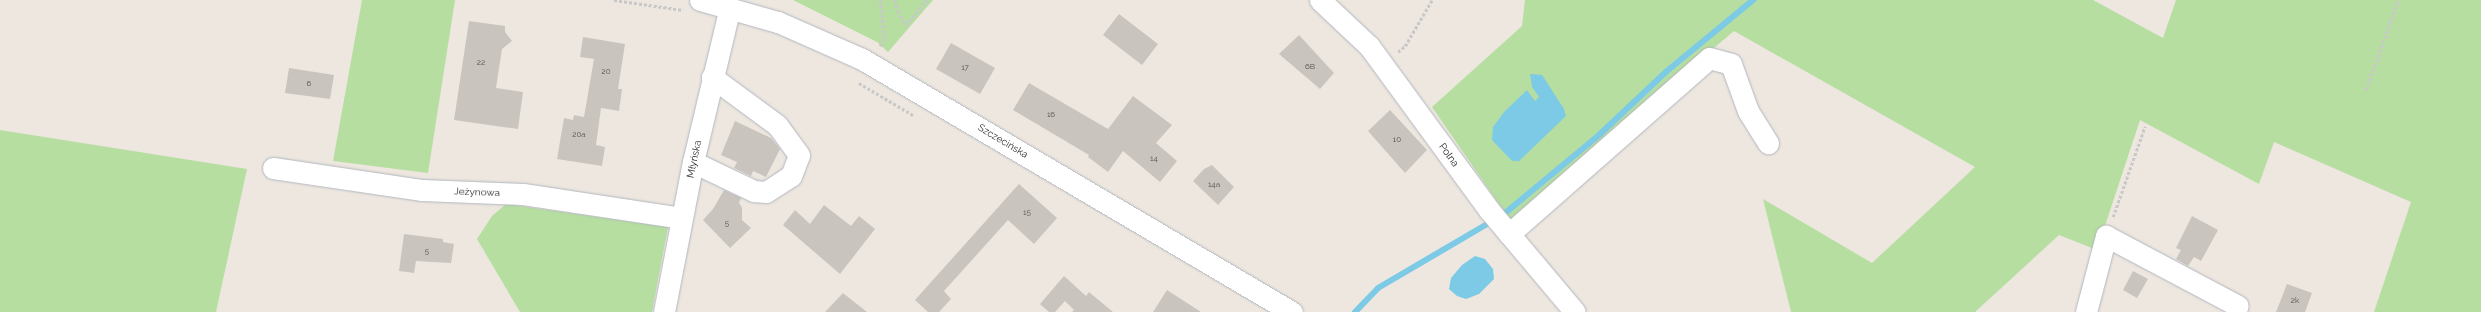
<!DOCTYPE html>
<meta charset="utf-8">
<style>
body{margin:0}
#map{position:relative;width:2481px;height:312px;overflow:hidden;background:#ede7e0;font-family:Raleway,sans-serif}
div>[style]{position:absolute}
[style*='--x']{left:calc(var(--x)*1px);top:calc(var(--y)*1px);width:calc(var(--w)*1px);rotate:calc(var(--a)*1deg)}
.green>*{inset:0;background:#b6dea1}
.water>*{inset:0;background:#7ccae5}
.stream>*{height:6px;margin:-3px;padding:0 3px;transform-origin:3px;border-radius:3px;background:#7ccae5}
.building>*{inset:0;background:#c9c5be}
.path>*{height:2.5px;margin-top:-1.25px;transform-origin:0;background:repeating-linear-gradient(90deg,#c8c8c8 0 3px,transparent 0 5px)}
.roads{filter:drop-shadow(0 0 1px #b3b6be) drop-shadow(0 0 1px #b3b6be)}
.minor>*{height:21px;margin:-10.5px;padding:0 10.5px;transform-origin:10.5px;border-radius:10.5px;background:#fff}
span{translate:-50% -50%;white-space:nowrap;text-align:center;line-height:1.15;-webkit-text-stroke:3px #fff;paint-order:stroke}
.number-label{font-size:8px;color:#535250}
.number-label span{-webkit-text-stroke-width:0}
.street-label{font-size:10px;color:#2c2c2c}
</style>
<div id="map">
<div class="green">
<div style="clip-path:polygon(362px 0,455px 0,428px 173px,333px 161px)"></div>
<div style="clip-path:polygon(793px 0,933px 0,888px 52px,877px 42px)"></div>
<div style="clip-path:polygon(1525px 0,2093px 0,2163px 38px,2176px 0,2481px 0,2481px 312px,2374px 312px,2411px 202px,2274px 142px,2259px 184px,2140px 120px,2097px 250px,2059px 235px,1975px 312px,1791px 312px,1763px 199px,1872px 263px,1975px 167px,1734px 31px,1510px 220px,1432px 107px,1522px 26px)"></div>
<div style="clip-path:polygon(0 130px,247px 169px,216px 312px,0 312px)"></div>
<div style="clip-path:polygon(506px 204px,668px 227px,652px 312px,520px 312px,477px 239px,492px 216px)"></div>
</div>
<div class="water">
<div style="clip-path:polygon(1530px 74px,1542px 75px,1564px 109px,1566px 116px,1519px 161px,1512px 161px,1492px 140px,1493px 127px,1504px 112px,1527px 90px,1535px 101px,1539px 97px,1532px 87px)"></div>
<div style="clip-path:polygon(1475px 256px,1485px 259px,1493px 269px,1494px 279px,1479px 294px,1466px 299px,1457px 296px,1449px 289px,1451px 278px,1462px 265px)"></div>
</div>
<div class="stream">
<div style="--x:1504;--y:214;--w:124;--a:-39.7"></div>
<div style="--x:1599;--y:135;--w:93;--a:-43.3"></div>
<div style="--x:1667;--y:71;--w:112;--a:-39.5"></div>
<div style="--x:1355;--y:312;--w:33;--a:-46"></div>
<div style="--x:1378;--y:288;--w:126;--a:-30.4"></div>
</div>
<div class="building">
<div style="clip-path:polygon(1119px 14px,1158px 44px,1142px 65px,1103px 35px)"></div>
<div style="clip-path:polygon(469px 21px,505px 26px,505px 32px,512px 41px,502px 49px,496px 88px,523px 92px,518px 129px,454px 120px)"></div>
<div style="clip-path:polygon(1299px 35px,1334px 73px,1320px 89px,1279px 54px)"></div>
<div style="clip-path:polygon(583px 37px,625px 44px,618px 89px,622px 89px,619px 111px,601px 108px,596px 145px,605px 147px,602px 166px,557px 159px,564px 118px,573px 120px,574px 115px,584px 117px,594px 59px,580px 57px)"></div>
<div style="clip-path:polygon(951px 43px,995px 68px,980px 94px,936px 69px)"></div>
<div style="clip-path:polygon(289px 68px,334px 75px,330px 99px,285px 93px)"></div>
<div style="clip-path:polygon(1029px 83px,1108px 129px,1133px 96px,1172px 125px,1156px 143px,1177px 161px,1160px 182px,1123px 151px,1108px 172px,1088px 157px,1089px 155px,1013px 110px)"></div>
<div style="clip-path:polygon(1390px 110px,1427px 150px,1405px 173px,1368px 131px)"></div>
<div style="clip-path:polygon(735px 121px,771px 138px,780px 149px,766px 177px,753px 171px,751px 176px,734px 168px,737px 162px,721px 155px)"></div>
<div style="clip-path:polygon(1212px 165px,1234px 187px,1218px 205px,1193px 181px,1204px 169px)"></div>
<div style="clip-path:polygon(1019px 184px,1057px 218px,1034px 244px,1008px 220px,944px 291px,951px 299px,939px 312px,928px 312px,915px 300px)"></div>
<div style="clip-path:polygon(724px 190px,741px 198px,739px 203px,742px 208px,742px 220px,751px 228px,730px 248px,703px 220px,713px 209px)"></div>
<div style="clip-path:polygon(824px 205px,851px 226px,859px 216px,875px 229px,840px 274px,783px 225px,795px 210px,810px 224px)"></div>
<div style="clip-path:polygon(2192px 216px,2218px 230px,2201px 261px,2194px 257px,2188px 266px,2176px 259px,2181px 250px,2176px 248px)"></div>
<div style="clip-path:polygon(404px 234px,443px 239px,443px 242px,454px 244px,451px 263px,416px 261px,414px 273px,399px 271px)"></div>
<div style="clip-path:polygon(2133px 271px,2148px 279px,2137px 298px,2123px 290px)"></div>
<div style="clip-path:polygon(1064px 276px,1086px 296px,1089px 292px,1113px 312px,1072px 312px,1074px 310px,1065px 301px,1055px 312px,1049px 312px,1040px 304px)"></div>
<div style="clip-path:polygon(2287px 284px,2312px 293px,2305px 312px,2276px 312px)"></div>
<div style="clip-path:polygon(1167px 290px,1201px 312px,1153px 312px)"></div>
<div style="clip-path:polygon(843px 293px,867px 312px,825px 312px)"></div>
</div>
<div class="path">
<div style="--x:614;--y:0;--w:70;--a:8.2"></div>
<div style="--x:895;--y:0;--w:11;--a:75"></div>
<div style="--x:898;--y:11;--w:16;--a:60"></div>
<div style="--x:906;--y:25;--w:33;--a:-50"></div>
<div style="--x:880;--y:46;--w:9;--a:-63"></div>
<div style="--x:884;--y:38;--w:38;--a:-96"></div>
<div style="--x:1398;--y:52;--w:9;--a:-41"></div>
<div style="--x:1405;--y:46;--w:53;--a:-59.6"></div>
<div style="--x:859;--y:83;--w:63;--a:30.7"></div>
<div style="--x:2366;--y:90;--w:96;--a:-70.4"></div>
<div style="--x:2113;--y:217;--w:96;--a:-70.6"></div>
</div>
<div class="roads">
<div class="minor">
<div style="--x:700;--y:0;--w:81;--a:15.8"></div>
<div style="--x:778;--y:22;--w:92;--a:23.8"></div>
<div style="--x:862;--y:59;--w:499;--a:30.5"></div>
<div style="--x:1320;--y:0;--w:67;--a:43.2"></div>
<div style="--x:1369;--y:46;--w:203;--a:53.8"></div>
<div style="--x:1489;--y:210;--w:133;--a:49.9"></div>
<div style="--x:693;--y:162;--w:68;--a:25.4"></div>
<div style="--x:754;--y:191;--w:12;--a:5"></div>
<div style="--x:766;--y:192;--w:30;--a:-33"></div>
<div style="--x:791;--y:176;--w:22;--a:-69"></div>
<div style="--x:799;--y:155;--w:37;--a:-126"></div>
<div style="--x:777;--y:125;--w:81;--a:-143.6"></div>
<div style="--x:273;--y:168;--w:151;--a:8.4"></div>
<div style="--x:422;--y:190;--w:101;--a:2.3"></div>
<div style="--x:523;--y:194;--w:160;--a:8.6"></div>
<div style="--x:1509;--y:234;--w:266;--a:-41.3"></div>
<div style="--x:1709;--y:58;--w:23;--a:15"></div>
<div style="--x:1731;--y:64;--w:50;--a:70.1"></div>
<div style="--x:1748;--y:111;--w:38;--a:58"></div>
<div style="--x:664;--y:312;--w:153;--a:-79.1"></div>
<div style="--x:693;--y:162;--w:159;--a:-76.6"></div>
<div style="--x:2086;--y:312;--w:79;--a:-75.3"></div>
<div style="--x:2106;--y:236;--w:149;--a:27.9"></div>
</div>
</div>
<div class="number-label">
<span style="left:481px;top:63px">22</span>
<span style="left:1310px;top:67px">6B</span>
<span style="left:965px;top:68px">17</span>
<span style="left:606px;top:72px">20</span>
<span style="left:309px;top:84px">6</span>
<span style="left:1051px;top:115px">16</span>
<span style="left:579px;top:135px">20a</span>
<span style="left:1397px;top:140px">10</span>
<span style="left:1154px;top:159px">14</span>
<span style="left:1214px;top:185px">14a</span>
<span style="left:1027px;top:213px">15</span>
<span style="left:727px;top:224px">5</span>
<span style="left:427px;top:252px">5</span>
<span style="left:2295px;top:301px">2k</span>
</div>
<div class="street-label">
<span style="left:1003px;top:141px;rotate:31deg">Szczecińska</span>
<span style="left:1449px;top:155px;rotate:54deg">Polna</span>
<span style="left:694px;top:159px;rotate:-78deg">Młyńska</span>
<span style="left:477px;top:192px;rotate:2deg">Jeżynowa</span>
</div>
</div>
